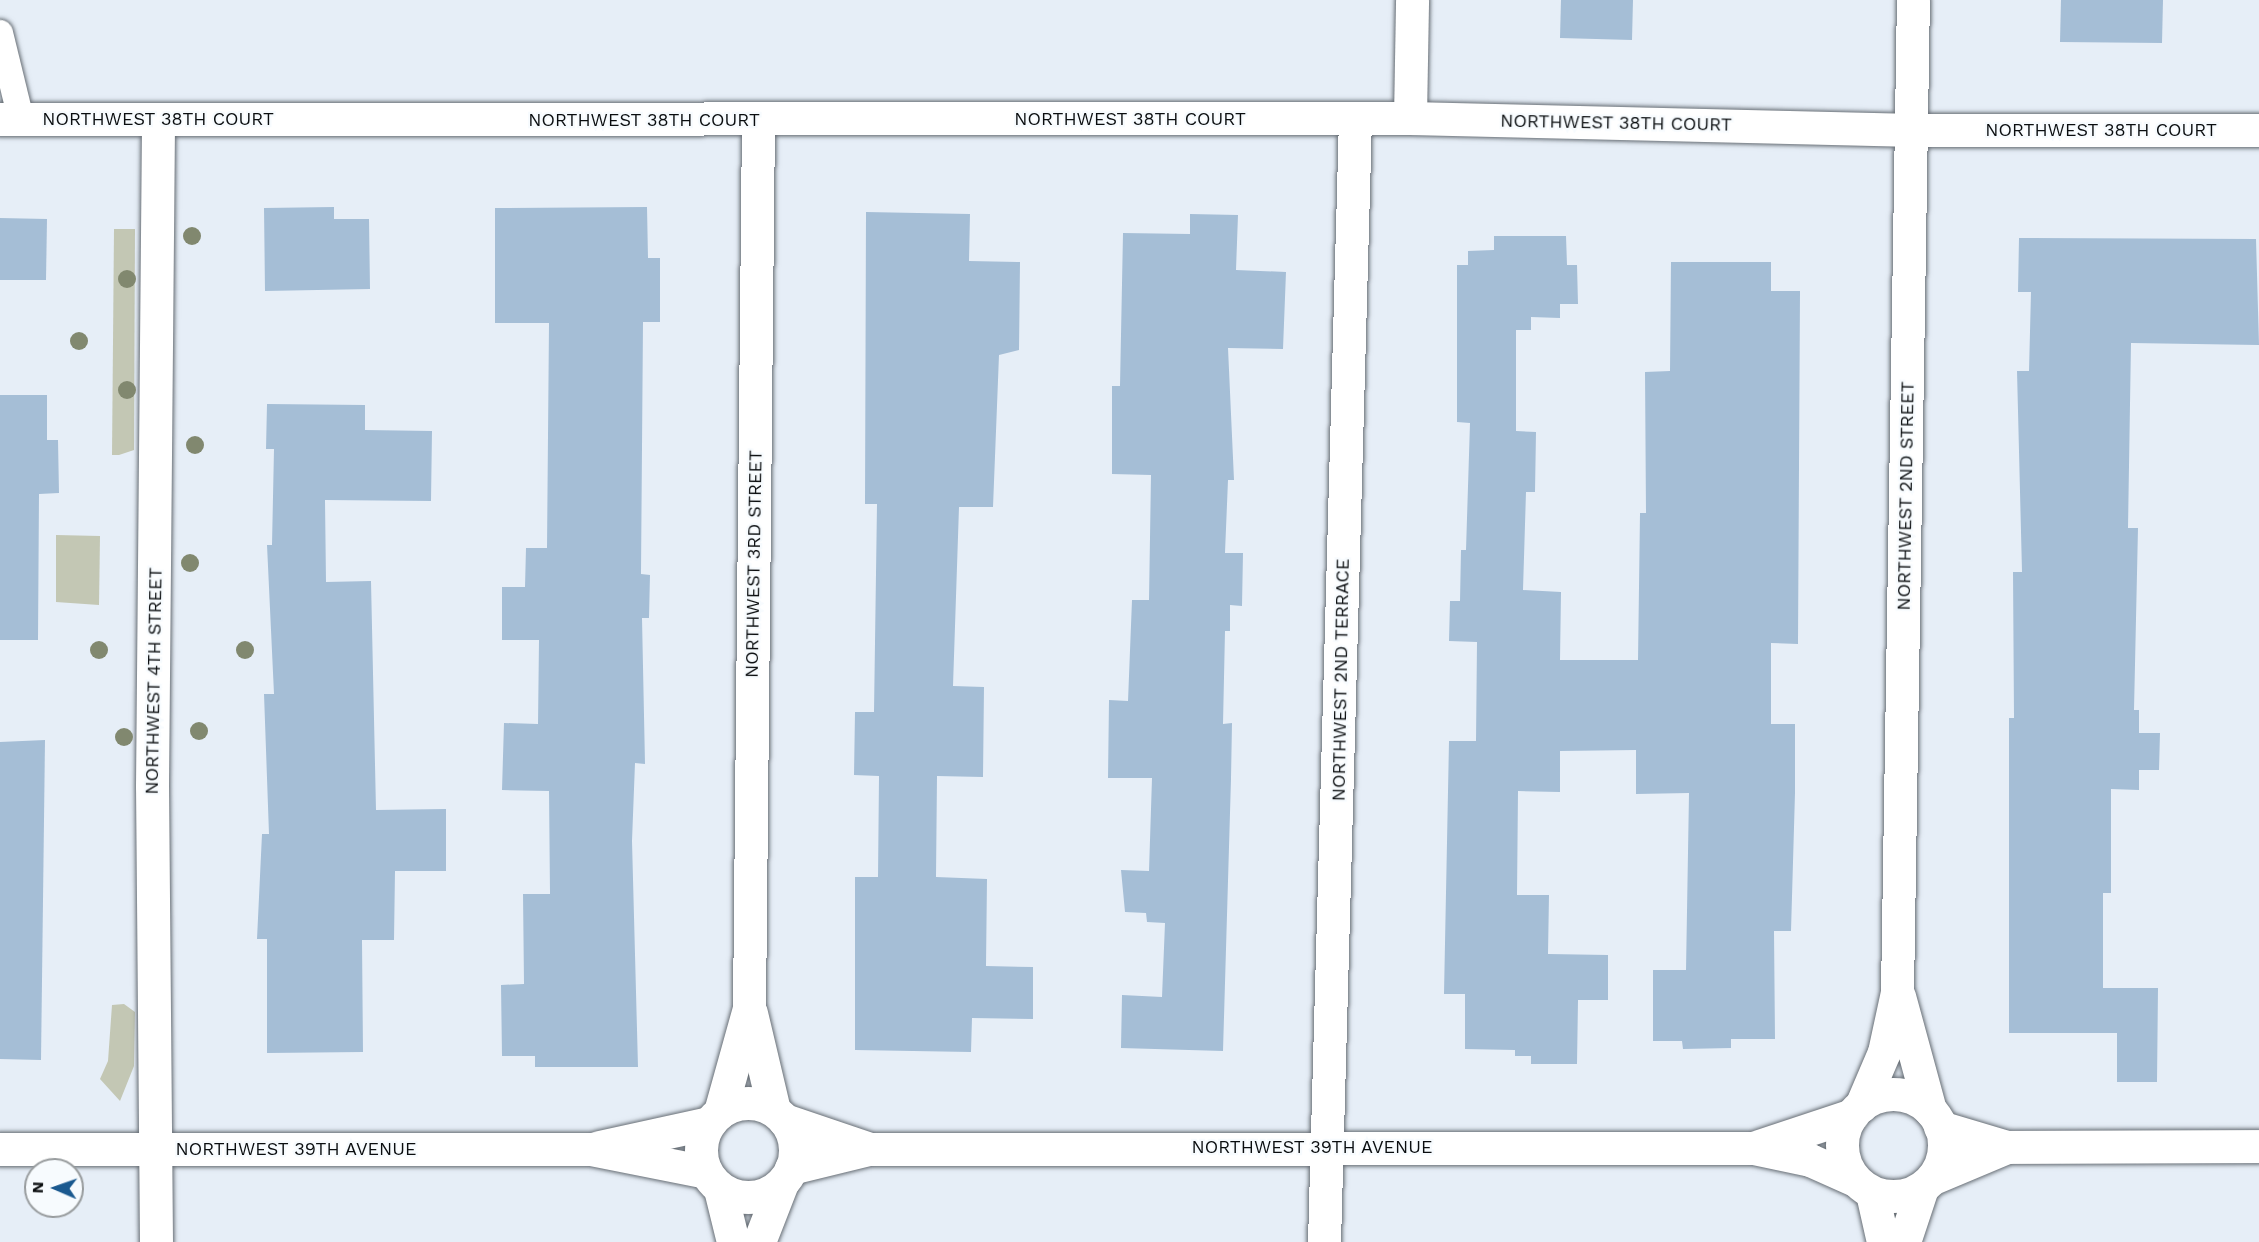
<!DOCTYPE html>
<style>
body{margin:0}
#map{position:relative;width:2259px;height:1242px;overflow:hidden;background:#e6eef7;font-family:"Work Sans",sans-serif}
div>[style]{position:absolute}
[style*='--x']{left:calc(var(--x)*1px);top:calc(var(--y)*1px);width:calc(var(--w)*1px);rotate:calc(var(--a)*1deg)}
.green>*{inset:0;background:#c3c7b4}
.building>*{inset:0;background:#a5bed6}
.roads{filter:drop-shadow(0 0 2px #676e75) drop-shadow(0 0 2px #676e75)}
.service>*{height:26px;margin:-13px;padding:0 13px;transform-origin:13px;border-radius:13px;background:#fff}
.minor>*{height:33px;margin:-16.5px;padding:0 16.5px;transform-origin:16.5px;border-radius:16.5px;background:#fff}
.minor>.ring{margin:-16.5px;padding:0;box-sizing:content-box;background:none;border:33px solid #fff;border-radius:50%}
.trees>*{width:18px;height:18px;margin:-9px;border-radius:50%;background:#81886f}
span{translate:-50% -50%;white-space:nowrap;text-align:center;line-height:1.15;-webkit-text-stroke:4.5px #f7fbfe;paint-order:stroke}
.street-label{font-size:18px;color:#0a0d0f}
.north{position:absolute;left:24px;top:1158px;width:60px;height:60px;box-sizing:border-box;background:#f7fbfe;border:2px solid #989c9e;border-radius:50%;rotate:272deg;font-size:16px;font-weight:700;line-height:24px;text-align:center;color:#0a0d0f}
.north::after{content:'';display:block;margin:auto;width:21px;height:27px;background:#1a598f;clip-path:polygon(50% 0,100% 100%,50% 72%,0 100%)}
</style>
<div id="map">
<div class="green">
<div style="clip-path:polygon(114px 229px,135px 229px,134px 450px,119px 455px,112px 455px)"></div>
<div style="clip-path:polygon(56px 535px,100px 536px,99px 605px,56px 602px)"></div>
<div style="clip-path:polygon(124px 1004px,135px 1012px,134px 1066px,120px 1101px,100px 1079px,108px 1061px,112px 1005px)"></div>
</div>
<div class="building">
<div style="clip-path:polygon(1561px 0,1633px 0,1632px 40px,1560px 38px)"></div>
<div style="clip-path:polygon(2061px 0,2163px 0,2162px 43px,2060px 42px)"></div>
<div style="clip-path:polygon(334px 207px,334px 219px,369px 219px,370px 289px,265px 291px,264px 208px)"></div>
<div style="clip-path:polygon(647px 207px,648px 258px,660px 258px,660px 322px,643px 322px,641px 574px,650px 575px,649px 618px,642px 618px,645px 764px,635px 763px,632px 841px,638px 1067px,535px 1067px,535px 1056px,502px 1056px,501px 985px,524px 984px,523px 894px,550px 894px,549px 791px,502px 790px,504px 723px,538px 724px,539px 640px,502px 640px,502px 587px,525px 587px,526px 548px,547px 548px,549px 323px,495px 323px,495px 208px)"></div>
<div style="clip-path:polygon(866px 212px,970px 214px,969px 261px,1020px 262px,1019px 350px,999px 355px,993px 507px,959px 507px,953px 686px,984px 687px,983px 777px,937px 776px,936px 877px,987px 879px,986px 966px,1033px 967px,1033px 1019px,972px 1018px,971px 1052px,855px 1050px,855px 877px,878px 877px,879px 776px,854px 775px,855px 712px,874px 712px,877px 504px,865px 504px)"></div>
<div style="clip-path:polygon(1190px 214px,1238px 215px,1236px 270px,1286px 272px,1283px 349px,1228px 348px,1234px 480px,1228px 480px,1225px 553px,1243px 553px,1242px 606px,1230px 605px,1230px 631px,1225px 631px,1223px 724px,1232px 723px,1231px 779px,1223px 1051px,1121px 1048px,1122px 995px,1162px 997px,1165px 923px,1147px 922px,1146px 913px,1125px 912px,1121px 870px,1149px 871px,1152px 778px,1108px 778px,1109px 700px,1128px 701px,1132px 600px,1149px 600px,1151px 475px,1112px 474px,1112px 386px,1120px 386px,1123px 233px,1190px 234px)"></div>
<div style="clip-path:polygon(0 218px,47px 219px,46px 280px,0 280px)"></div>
<div style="clip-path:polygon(1494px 236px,1566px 236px,1567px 265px,1577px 265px,1578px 304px,1560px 304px,1560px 318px,1531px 317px,1531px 330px,1516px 330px,1516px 431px,1536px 432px,1535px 492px,1526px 492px,1523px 590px,1561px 592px,1560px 660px,1638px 660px,1640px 513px,1646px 513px,1645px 372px,1670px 371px,1671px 262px,1771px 262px,1771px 291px,1800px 291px,1798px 644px,1771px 643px,1771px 724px,1795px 724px,1795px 793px,1791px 931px,1774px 931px,1775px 1039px,1731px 1039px,1731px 1048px,1683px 1049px,1682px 1041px,1653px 1041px,1653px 970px,1686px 970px,1689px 793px,1636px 794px,1636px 750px,1560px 751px,1560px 792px,1518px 791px,1517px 895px,1549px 895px,1548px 954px,1608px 955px,1608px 1000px,1578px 1000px,1577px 1064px,1531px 1064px,1531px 1056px,1515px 1056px,1515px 1050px,1465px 1049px,1465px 994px,1444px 994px,1449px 741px,1476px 741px,1477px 642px,1449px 641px,1450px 601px,1460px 601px,1461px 550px,1466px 550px,1470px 423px,1457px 422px,1457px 265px,1468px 265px,1468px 251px,1494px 250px)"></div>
<div style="clip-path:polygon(2019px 238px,2256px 239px,2259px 345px,2131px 343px,2128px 528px,2138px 528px,2134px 710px,2139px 710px,2139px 733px,2160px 733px,2159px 770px,2139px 770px,2139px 790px,2111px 789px,2111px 893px,2103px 893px,2103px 988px,2158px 988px,2157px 1082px,2117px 1082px,2117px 1033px,2009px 1033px,2009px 718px,2014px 718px,2013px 572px,2022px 572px,2017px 371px,2029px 371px,2031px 292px,2018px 292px)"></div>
<div style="clip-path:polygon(0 395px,47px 395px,47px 440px,58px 440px,59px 493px,39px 494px,38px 640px,0 640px)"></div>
<div style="clip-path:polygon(267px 404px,365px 405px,365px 430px,432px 431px,431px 501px,325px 500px,326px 582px,371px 581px,376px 810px,446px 809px,446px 871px,395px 871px,394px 940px,362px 940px,363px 1052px,267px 1053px,267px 939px,257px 939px,262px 834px,269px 834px,264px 694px,274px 694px,267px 545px,272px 545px,274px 449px,266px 449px)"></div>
<div style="clip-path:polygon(45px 740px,41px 1060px,0 1059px,0 742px)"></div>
</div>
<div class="roads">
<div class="service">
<div style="--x:0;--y:33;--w:89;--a:76.3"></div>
</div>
<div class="minor">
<div style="--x:1410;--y:118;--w:118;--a:-89"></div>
<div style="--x:0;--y:119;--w:1410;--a:-0.04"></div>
<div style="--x:1410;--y:118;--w:502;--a:1.37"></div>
<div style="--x:1912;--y:130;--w:347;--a:0"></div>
<div style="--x:1899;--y:996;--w:118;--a:74.8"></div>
<div style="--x:751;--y:1013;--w:100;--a:76.7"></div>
<div class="ring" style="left:1842px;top:1094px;width:69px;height:69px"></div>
<div class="ring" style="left:701px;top:1103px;width:61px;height:61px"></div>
<div style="--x:1861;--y:1106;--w:59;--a:-66.9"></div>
<div style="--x:1884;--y:1052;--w:61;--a:-77.8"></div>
<div style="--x:1897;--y:992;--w:992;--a:-89.08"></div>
<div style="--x:720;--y:1112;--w:108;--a:-74.4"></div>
<div style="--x:749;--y:1008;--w:887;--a:-89.42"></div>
<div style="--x:784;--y:1120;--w:88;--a:18.6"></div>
<div style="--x:1940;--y:1127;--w:70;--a:16.6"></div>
<div style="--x:2007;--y:1147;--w:252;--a:-0.2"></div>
<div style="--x:1759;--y:1146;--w:98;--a:-18.4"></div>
<div style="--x:599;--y:1147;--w:113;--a:-12.3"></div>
<div style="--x:0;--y:1149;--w:591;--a:0"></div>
<div style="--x:591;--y:1149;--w:117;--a:11.3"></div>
<div style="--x:791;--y:1168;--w:80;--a:-13.7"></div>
<div style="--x:869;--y:1149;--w:885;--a:-0.06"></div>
<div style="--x:1754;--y:1148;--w:57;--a:12.1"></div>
<div style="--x:1810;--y:1160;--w:49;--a:24"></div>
<div style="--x:1933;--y:1178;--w:80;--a:-22.7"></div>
<div style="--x:720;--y:1189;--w:55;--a:76.2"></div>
<div style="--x:1872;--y:1193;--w:50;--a:77.3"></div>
<div style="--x:156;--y:1242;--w:456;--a:-90.5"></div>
<div style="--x:152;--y:786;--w:666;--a:-89.48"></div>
<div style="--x:759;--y:1242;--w:63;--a:-68.7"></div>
<div style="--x:1324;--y:1242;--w:1123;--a:-88.42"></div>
<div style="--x:1904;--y:1242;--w:57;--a:-71.6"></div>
</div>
</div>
<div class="trees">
<div style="left:192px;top:236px"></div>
<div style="left:127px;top:279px"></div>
<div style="left:79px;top:341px"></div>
<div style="left:127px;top:390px"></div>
<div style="left:195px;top:445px"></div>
<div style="left:190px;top:563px"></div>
<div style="left:99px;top:650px"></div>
<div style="left:245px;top:650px"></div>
<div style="left:199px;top:731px"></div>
<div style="left:124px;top:737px"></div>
</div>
<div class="street-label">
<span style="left:158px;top:119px">NORTHWEST 38TH COURT</span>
<span style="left:1130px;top:119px">NORTHWEST 38TH COURT</span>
<span style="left:644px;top:120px">NORTHWEST 38TH COURT</span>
<span style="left:1616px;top:123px;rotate:1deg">NORTHWEST 38TH COURT</span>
<span style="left:2101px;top:130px">NORTHWEST 38TH COURT</span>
<span style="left:1906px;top:496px;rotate:-89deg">NORTHWEST 2ND STREET</span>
<span style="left:754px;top:564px;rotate:-89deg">NORTHWEST 3RD STREET</span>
<span style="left:1341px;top:680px;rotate:-89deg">NORTHWEST 2ND TERRACE</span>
<span style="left:154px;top:681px;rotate:-89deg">NORTHWEST 4TH STREET</span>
<span style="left:1312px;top:1147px">NORTHWEST 39TH AVENUE</span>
<span style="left:296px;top:1149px">NORTHWEST 39TH AVENUE</span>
</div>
<div class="north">N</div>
</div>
